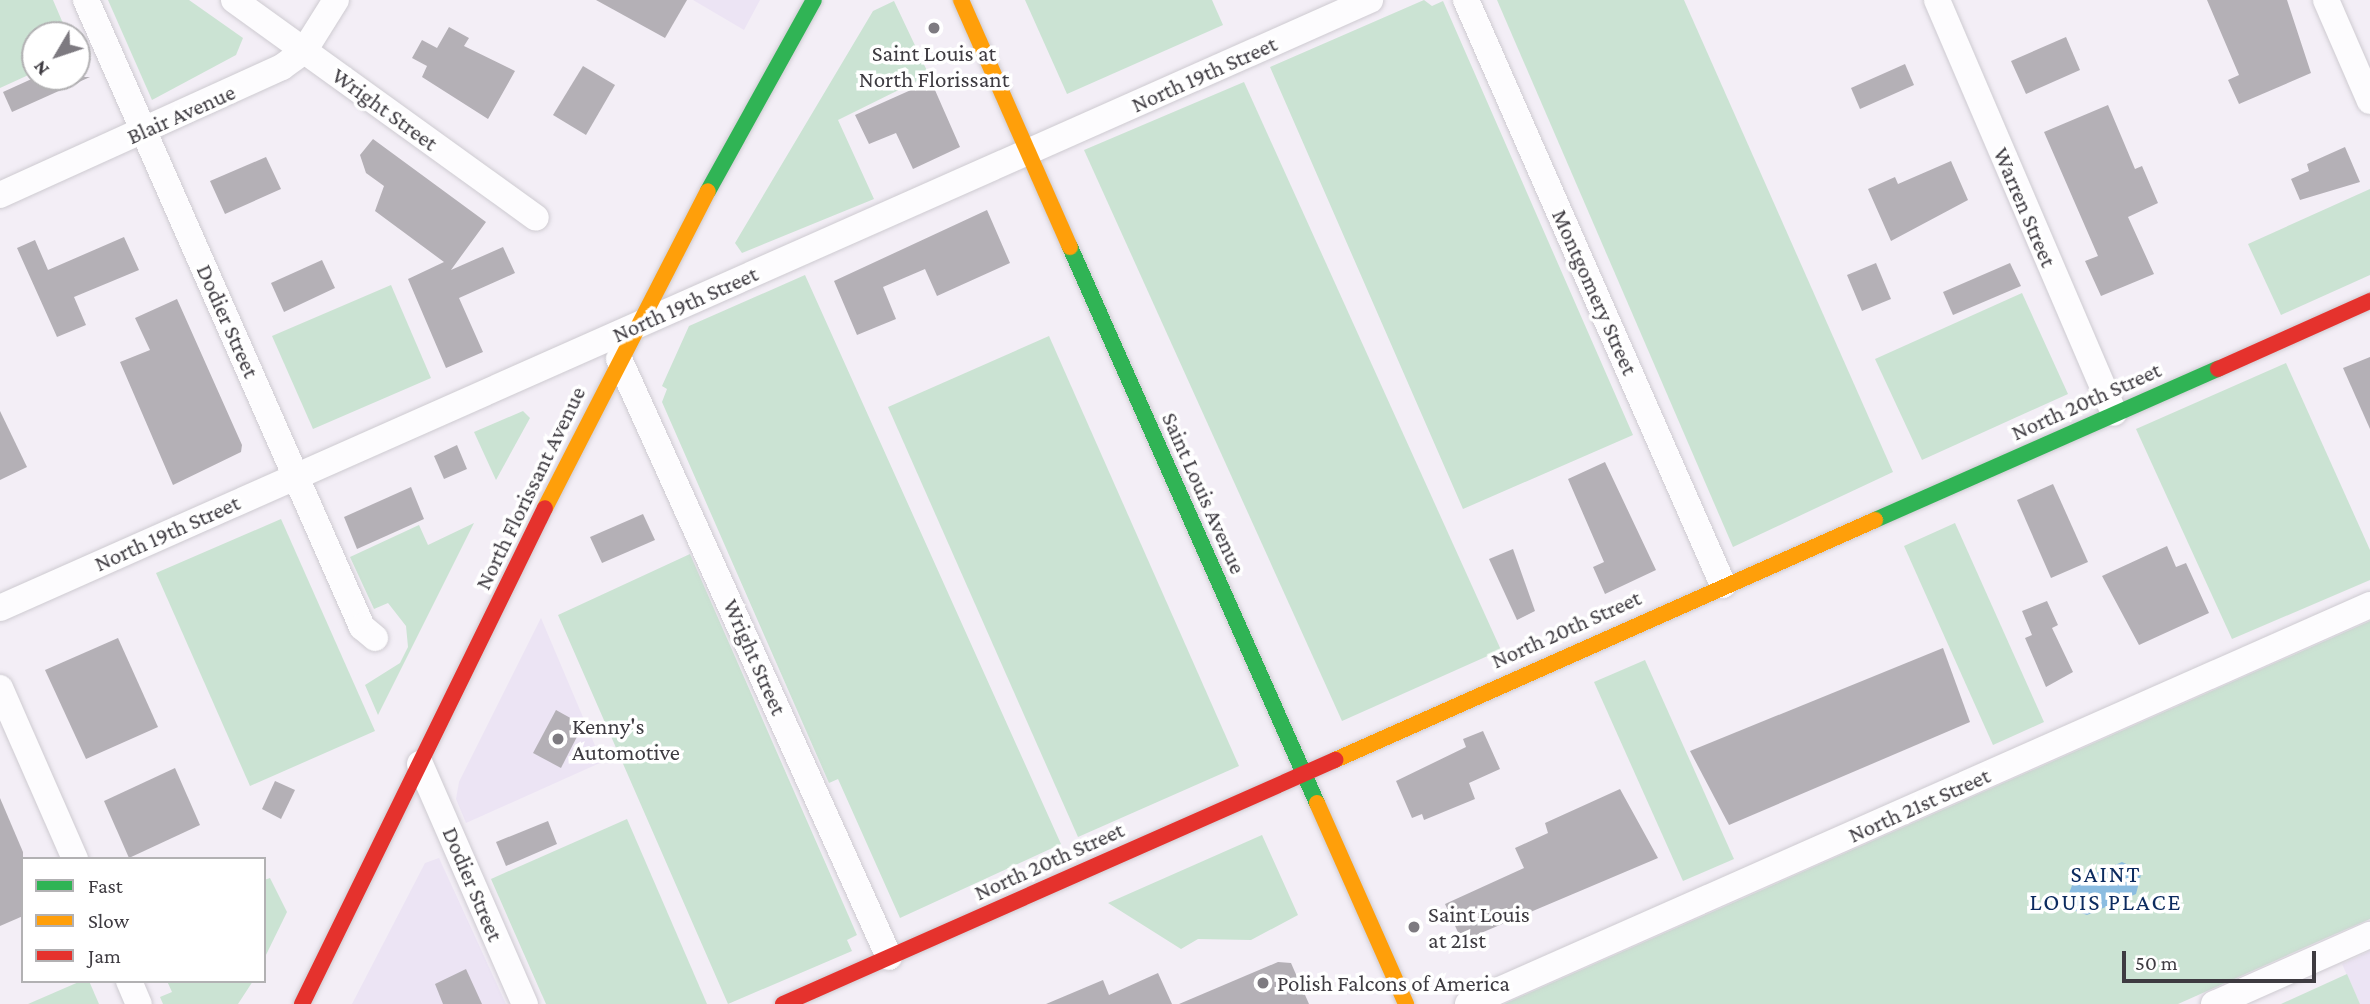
<!DOCTYPE html>
<style>
body{margin:0}
#map{position:relative;width:2370px;height:1004px;overflow:hidden;background:#f3eef6;font-family:"Crimson Pro",serif}
div>[style]{position:absolute}
[style*='--x']{left:calc(var(--x)*1px);top:calc(var(--y)*1px);width:calc(var(--w)*1px);rotate:calc(var(--a)*1deg)}
.built>*{inset:0;background:#ece4f4}
.green>*{inset:0;background:#cbe3d3}
.water>*{inset:0;background:#8bbce0}
.building>*{inset:0;background:#b4b0b6}
.roads{filter:drop-shadow(0 0 2px #cecbd1) drop-shadow(0 0 2px #cecbd1)}
.street>*{height:26px;margin:-13px;padding:0 13px;transform-origin:13px;border-radius:13px;background:#fdfcfe}
.fast>*{height:16px;margin:-8px;padding:0 8px;transform-origin:8px;border-radius:8px;background:#30b455}
.slow>*{height:16px;margin:-8px;padding:0 8px;transform-origin:8px;border-radius:8px;background:#ff9f0a}
.jam>*{height:16px;margin:-8px;padding:0 8px;transform-origin:8px;border-radius:8px;background:#e5322d}
.dots>*{width:19px;height:19px;translate:-50% -50%;box-sizing:border-box;border:4px solid #fff;border-radius:50%}
span{translate:-50% -50%;white-space:nowrap;text-align:center;line-height:1.15;-webkit-text-stroke:7px #fff;paint-order:stroke}
.poi-label{font-size:23px;color:#3e3b41}
.left{translate:0 -50%;text-align:left}
.street-label{font-size:23px;color:#3e3b41}
.neighbourhood-label{font-size:24px;color:#0c2b5f;letter-spacing:2px}
.legend{position:absolute;left:21px;top:857px;width:245px;height:126px;box-sizing:border-box;background:#fff;border:2px solid #b2b1b3;margin:0;padding:9px 12px;list-style:none;font-size:21px;color:#3e3b41}
.legend li{display:flex;align-items:center;gap:14px;height:35px}
.legend b{width:35px;border:2px solid #b2b1b3}
.north{position:absolute;left:21px;top:21px;width:70px;height:70px;box-sizing:border-box;background:#fff;border:2px solid #b2b1b3;border-radius:50%;rotate:231deg;font-size:19px;font-weight:700;line-height:28px;text-align:center;color:#3e3b41}
.north::after{content:'';display:block;margin:auto;width:24px;height:32px;background:#7d7a80;clip-path:polygon(50% 0,100% 100%,50% 72%,0 100%)}
.scale{position:absolute;left:2122px;top:951px;width:194px;height:32px;box-sizing:border-box;border:4px solid #3e3b41;border-top:0;padding-left:9px;font-size:21px;line-height:24px;white-space:nowrap;color:#3e3b41;-webkit-text-stroke:5px #fff;paint-order:stroke}
</style>
<div id="map">
<div class="built">
<div style="clip-path:polygon(693px 0,760px 0,744px 30px)"></div>
<div style="clip-path:polygon(541px 618px,602px 762px,466px 823px,456px 799px,459px 782px)"></div>
<div style="clip-path:polygon(439px 858px,506px 1004px,352px 1004px,425px 863px)"></div>
<div style="clip-path:polygon(2370px 951px,2370px 1004px,2360px 1004px,2342px 964px)"></div>
</div>
<div class="green">
<div style="clip-path:polygon(0 0,53px 0,68px 35px,35px 35px,35px 72px,0 88px)"></div>
<div style="clip-path:polygon(108px 0,189px 0,243px 38px,236px 55px,152px 100px)"></div>
<div style="clip-path:polygon(1025px 0,1212px 0,1223px 25px,1067px 94px)"></div>
<div style="clip-path:polygon(1424px 0,1432px 6px,1443px 1px,1633px 435px,1463px 509px,1270px 67px)"></div>
<div style="clip-path:polygon(1497px 0,1684px 0,1893px 472px,1733px 547px)"></div>
<div style="clip-path:polygon(894px 1px,929px 75px,838px 120px,874px 199px,742px 253px,735px 243px,873px 11px)"></div>
<div style="clip-path:polygon(1244px 82px,1501px 650px,1342px 721px,1084px 150px)"></div>
<div style="clip-path:polygon(2370px 189px,2370px 275px,2281px 315px,2248px 244px)"></div>
<div style="clip-path:polygon(805px 275px,1061px 844px,900px 918px,838px 779px,829px 783px,662px 402px,667px 389px,662px 386px,689px 326px)"></div>
<div style="clip-path:polygon(391px 285px,431px 378px,313px 429px,272px 336px)"></div>
<div style="clip-path:polygon(2022px 293px,2068px 394px,1922px 460px,1875px 359px)"></div>
<div style="clip-path:polygon(1049px 336px,1239px 766px,1078px 837px,888px 407px)"></div>
<div style="clip-path:polygon(2286px 363px,2370px 550px,2370px 580px,2232px 639px,2136px 429px)"></div>
<div style="clip-path:polygon(523px 411px,530px 418px,496px 480px,474px 432px)"></div>
<div style="clip-path:polygon(281px 519px,375px 731px,250px 786px,156px 573px)"></div>
<div style="clip-path:polygon(474px 523px,378px 715px,365px 685px,400px 663px,408px 647px,406px 626px,388px 603px,374px 609px,350px 557px,419px 525px,428px 545px)"></div>
<div style="clip-path:polygon(1955px 523px,2044px 722px,1993px 745px,1904px 546px)"></div>
<div style="clip-path:polygon(690px 554px,857px 935px,847px 940px,852px 951px,728px 1004px,558px 615px)"></div>
<div style="clip-path:polygon(2370px 621px,2370px 919px,2326px 938px,2178px 1004px,1504px 1004px)"></div>
<div style="clip-path:polygon(1645px 660px,1734px 859px,1683px 881px,1594px 682px)"></div>
<div style="clip-path:polygon(627px 819px,707px 1004px,546px 1004px,491px 879px)"></div>
<div style="clip-path:polygon(1262px 835px,1298px 915px,1251px 940px,1198px 939px,1181px 949px,1108px 903px)"></div>
<div style="clip-path:polygon(270px 878px,287px 912px,264px 959px,264px 880px)"></div>
<div style="clip-path:polygon(2347px 974px,2360px 1004px,2281px 1004px)"></div>
<div style="clip-path:polygon(81px 981px,89px 981px,99px 1004px,28px 1004px)"></div>
<div style="clip-path:polygon(167px 981px,253px 981px,238px 1004px,163px 1004px,160px 997px,172px 992px)"></div>
</div>
<div class="water">
<div style="clip-path:polygon(2122px 862px,2142px 871px,2136px 894px,2087px 915px,2070px 909px,2066px 901px,2073px 883px)"></div>
</div>
<div class="building">
<div style="clip-path:polygon(596px 0,687px 0,665px 38px)"></div>
<div style="clip-path:polygon(2207px 0,2287px 0,2311px 73px,2239px 104px,2228px 80px,2239px 75px)"></div>
<div style="clip-path:polygon(449px 27px,469px 38px,464px 46px,515px 71px,488px 119px,422px 77px,427px 66px,412px 58px,422px 40px,437px 48px)"></div>
<div style="clip-path:polygon(2066px 37px,2080px 70px,2026px 94px,2011px 61px)"></div>
<div style="clip-path:polygon(1905px 64px,1914px 85px,1860px 109px,1851px 88px)"></div>
<div style="clip-path:polygon(583px 66px,615px 85px,586px 135px,553px 115px)"></div>
<div style="clip-path:polygon(36px 77px,90px 77px,12px 112px,3px 92px)"></div>
<div style="clip-path:polygon(931px 81px,960px 147px,913px 169px,896px 133px,869px 144px,855px 115px)"></div>
<div style="clip-path:polygon(2108px 105px,2135px 169px,2142px 166px,2158px 203px,2128px 217px,2154px 274px,2101px 296px,2085px 261px,2098px 256px,2044px 132px)"></div>
<div style="clip-path:polygon(373px 139px,486px 222px,451px 270px,503px 247px,515px 273px,459px 298px,483px 352px,446px 368px,408px 279px,444px 262px,375px 211px,384px 186px,366px 173px,360px 155px)"></div>
<div style="clip-path:polygon(2345px 147px,2360px 182px,2300px 200px,2291px 179px,2309px 171px,2307px 164px)"></div>
<div style="clip-path:polygon(266px 157px,281px 189px,225px 214px,210px 181px)"></div>
<div style="clip-path:polygon(1951px 161px,1968px 200px,1891px 241px,1868px 189px,1895px 177px,1898px 184px)"></div>
<div style="clip-path:polygon(987px 210px,1010px 263px,937px 296px,925px 269px,883px 287px,896px 319px,857px 335px,834px 281px)"></div>
<div style="clip-path:polygon(124px 237px,139px 270px,74px 297px,86px 325px,57px 337px,17px 248px,35px 240px,48px 270px)"></div>
<div style="clip-path:polygon(322px 260px,335px 288px,284px 312px,271px 283px)"></div>
<div style="clip-path:polygon(1876px 263px,1891px 299px,1862px 311px,1847px 275px)"></div>
<div style="clip-path:polygon(2010px 263px,2021px 286px,1953px 315px,1943px 292px)"></div>
<div style="clip-path:polygon(177px 299px,242px 445px,241px 452px,173px 485px,120px 362px,150px 350px,135px 318px)"></div>
<div style="clip-path:polygon(2370px 357px,2370px 429px,2343px 368px)"></div>
<div style="clip-path:polygon(0 411px,27px 467px,0 480px)"></div>
<div style="clip-path:polygon(457px 445px,467px 469px,444px 479px,434px 456px)"></div>
<div style="clip-path:polygon(1605px 462px,1656px 570px,1605px 594px,1593px 567px,1604px 562px,1568px 479px)"></div>
<div style="clip-path:polygon(2053px 484px,2088px 562px,2051px 578px,2017px 500px)"></div>
<div style="clip-path:polygon(411px 487px,424px 519px,357px 549px,344px 517px)"></div>
<div style="clip-path:polygon(643px 514px,655px 540px,602px 563px,590px 537px)"></div>
<div style="clip-path:polygon(2167px 546px,2176px 567px,2186px 563px,2209px 613px,2139px 645px,2102px 576px)"></div>
<div style="clip-path:polygon(1513px 549px,1535px 611px,1517px 620px,1489px 559px)"></div>
<div style="clip-path:polygon(2047px 601px,2058px 625px,2052px 628px,2073px 672px,2046px 687px,2025px 638px,2032px 635px,2022px 611px)"></div>
<div style="clip-path:polygon(118px 638px,158px 727px,86px 759px,45px 670px)"></div>
<div style="clip-path:polygon(1943px 648px,1970px 722px,1729px 825px,1690px 751px)"></div>
<div style="clip-path:polygon(556px 710px,583px 725px,561px 768px,533px 753px)"></div>
<div style="clip-path:polygon(1483px 731px,1500px 769px,1469px 783px,1475px 799px,1424px 820px,1422px 814px,1412px 818px,1396px 781px,1466px 747px,1463px 739px)"></div>
<div style="clip-path:polygon(175px 768px,200px 825px,129px 858px,104px 801px)"></div>
<div style="clip-path:polygon(275px 781px,295px 790px,281px 819px,262px 809px)"></div>
<div style="clip-path:polygon(1620px 789px,1658px 858px,1462px 941px,1445px 904px,1524px 868px,1515px 848px,1548px 833px,1545px 823px)"></div>
<div style="clip-path:polygon(0 798px,23px 852px,23px 916px,0 926px)"></div>
<div style="clip-path:polygon(548px 821px,557px 844px,506px 866px,496px 842px)"></div>
<div style="clip-path:polygon(1278px 962px,1291px 963px,1309px 1004px,1179px 1004px)"></div>
<div style="clip-path:polygon(466px 969px,482px 1004px,443px 1004px,435px 984px)"></div>
<div style="clip-path:polygon(1158px 973px,1172px 1004px,1046px 1004px,1103px 980px,1109px 995px)"></div>
</div>
<div class="roads">
<div class="street">
<div style="--x:86;--y:0;--w:685;--a:66.24"></div>
<div style="--x:362;--y:627;--w:17;--a:40"></div>
<div style="--x:234;--y:0;--w:372;--a:35.8"></div>
<div style="--x:1466;--y:0;--w:639;--a:66.28"></div>
<div style="--x:1937;--y:0;--w:449;--a:66.8"></div>
<div style="--x:2326;--y:0;--w:110;--a:66.5"></div>
<div style="--x:0;--y:195;--w:310;--a:-24.4"></div>
<div style="--x:282;--y:67;--w:27;--a:-36"></div>
<div style="--x:304;--y:51;--w:60;--a:-57.9"></div>
<div style="--x:619;--y:359;--w:656;--a:65.7"></div>
<div style="--x:0;--y:608;--w:1499;--a:-23.93"></div>
<div style="--x:0;--y:688;--w:187;--a:66.3"></div>
<div style="--x:420;--y:764;--w:262;--a:66.4"></div>
<div style="--x:129;--y:981;--w:25;--a:67"></div>
<div style="--x:1468;--y:1004;--w:986;--a:-23.86"></div>
<div style="--x:2214;--y:1004;--w:171;--a:-23.9"></div>
</div>
<div class="fast">
<div style="--x:708;--y:191;--w:218;--a:-61"></div>
<div style="--x:1070;--y:247;--w:608;--a:66.05"></div>
<div style="--x:1875;--y:520;--w:375;--a:-23.8"></div>
</div>
<div class="slow">
<div style="--x:961;--y:0;--w:270;--a:66.2"></div>
<div style="--x:545;--y:508;--w:356;--a:-62.8"></div>
<div style="--x:1335;--y:760;--w:591;--a:-23.96"></div>
<div style="--x:1317;--y:803;--w:220;--a:66.1"></div>
</div>
<div class="jam">
<div style="--x:2218;--y:369;--w:167;--a:-24.1"></div>
<div style="--x:302;--y:1004;--w:552;--a:-63.9"></div>
<div style="--x:783;--y:1004;--w:604;--a:-23.85"></div>
</div>
</div>
<div class="dots">
<div style="left:934px;top:28px;background:#7d7a80"></div>
<div style="left:558px;top:739px;background:#7d7a80"></div>
<div style="left:1414px;top:927px;background:#7d7a80"></div>
<div style="left:1263px;top:983px;background:#7d7a80"></div>
</div>
<div class="poi-label">
<span style="left:934px;top:66px">Saint Louis at<br>North Florissant</span>
<span class="left" style="left:572px;top:739px">Kenny's<br>Automotive</span>
<span class="left" style="left:1428px;top:927px">Saint Louis<br>at 21st</span>
<span class="left" style="left:1277px;top:983px">Polish Falcons of America</span>
</div>
<div class="street-label">
<span style="left:1204px;top:74px;rotate:-24deg">North 19th Street</span>
<span style="left:385px;top:109px;rotate:36deg">Wright Street</span>
<span style="left:181px;top:114px;rotate:-24deg">Blair Avenue</span>
<span style="left:2025px;top:207px;rotate:67deg">Warren Street</span>
<span style="left:1595px;top:292px;rotate:66deg">Montgomery Street</span>
<span style="left:685px;top:304px;rotate:-24deg">North 19th Street</span>
<span style="left:228px;top:321px;rotate:66deg">Dodier Street</span>
<span style="left:2086px;top:401px;rotate:-24deg">North 20th Street</span>
<span style="left:530px;top:488px;rotate:-64deg">North Florissant Avenue</span>
<span style="left:1204px;top:493px;rotate:66deg">Saint Louis Avenue</span>
<span style="left:167px;top:533px;rotate:-24deg">North 19th Street</span>
<span style="left:1566px;top:629px;rotate:-24deg">North 20th Street</span>
<span style="left:755px;top:657px;rotate:66deg">Wright Street</span>
<span style="left:1919px;top:805px;rotate:-24deg">North 21st Street</span>
<span style="left:1049px;top:861px;rotate:-24deg">North 20th Street</span>
<span style="left:473px;top:884px;rotate:67deg">Dodier Street</span>
</div>
<div class="neighbourhood-label">
<span style="left:2106px;top:888px">SAINT<br>LOUIS PLACE</span>
</div>
<ul class="legend">
<li><b style="height:9px;background:#30b455"></b>Fast</li>
<li><b style="height:9px;background:#ff9f0a"></b>Slow</li>
<li><b style="height:9px;background:#e5322d"></b>Jam</li>
</ul>
<div class="north">N</div>
<div class="scale">50 m</div>
</div>
